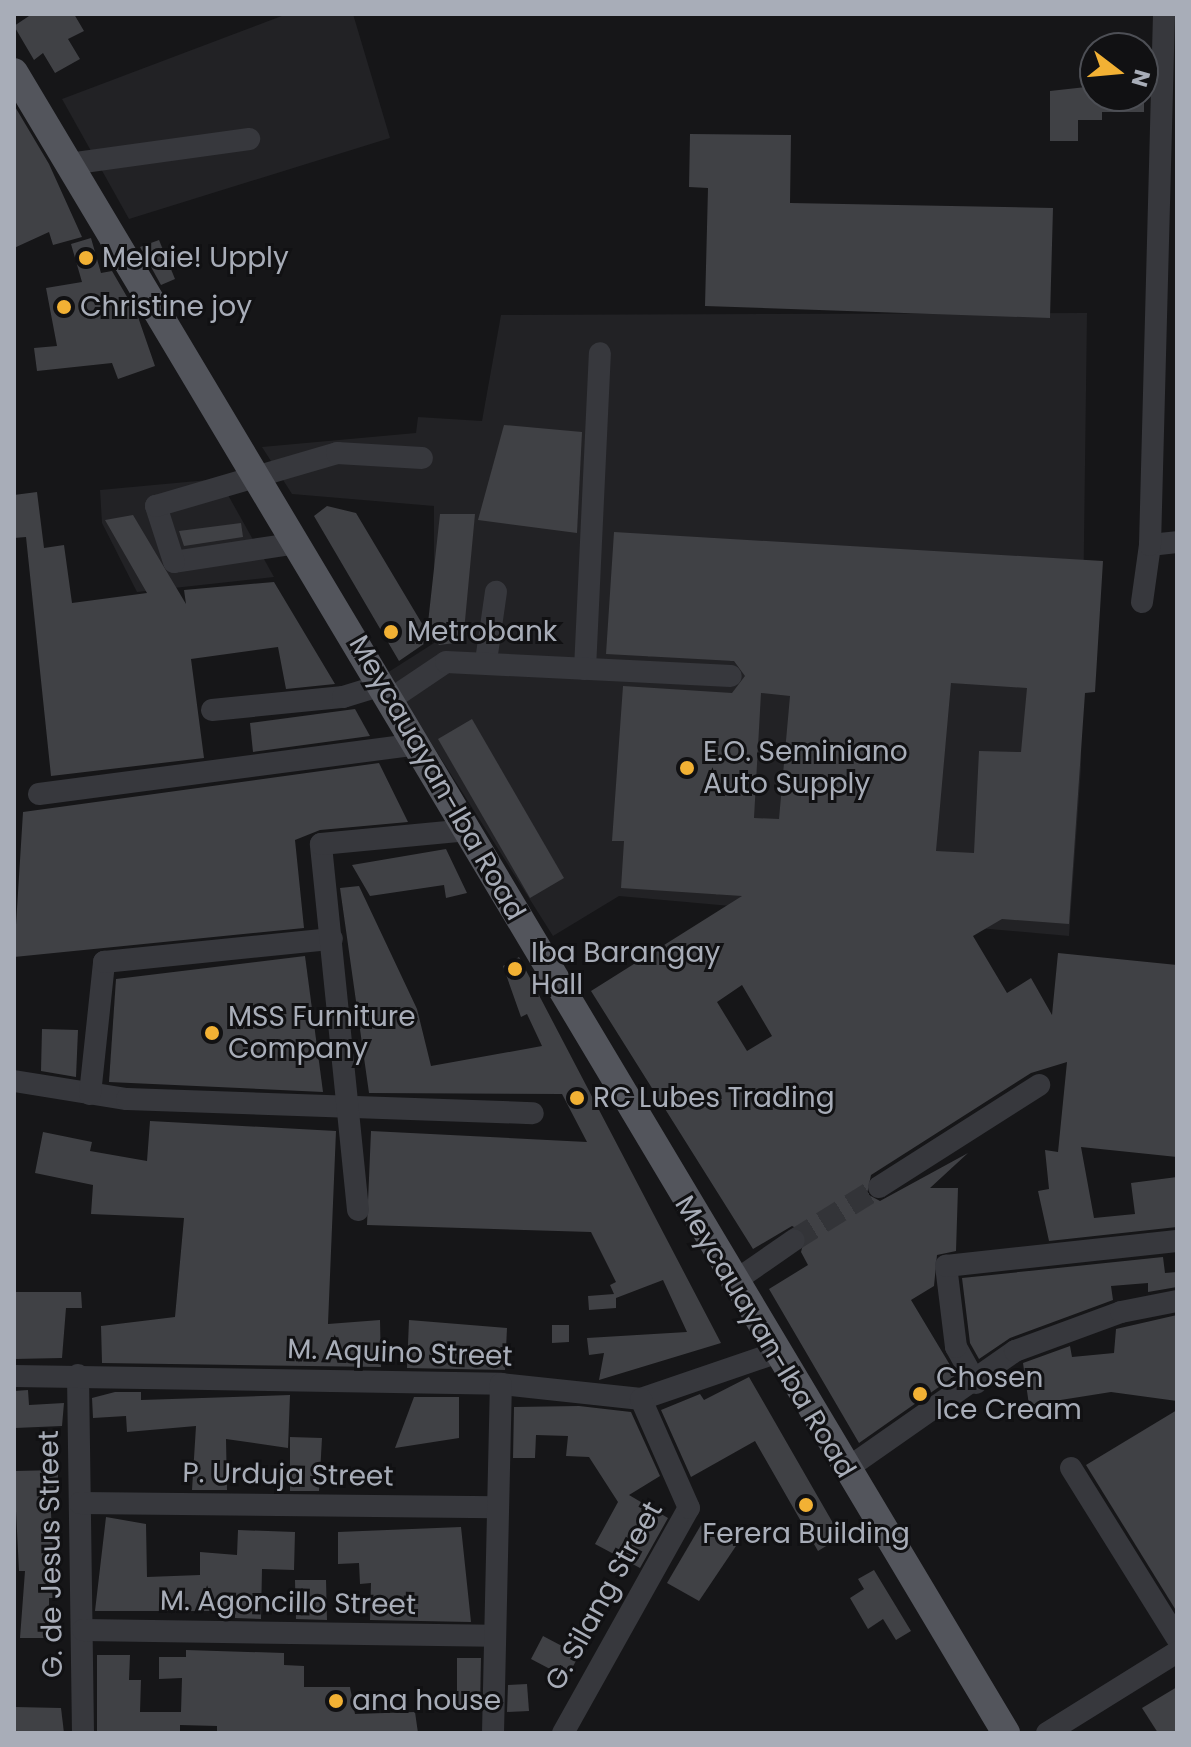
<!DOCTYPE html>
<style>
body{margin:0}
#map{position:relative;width:1191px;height:1747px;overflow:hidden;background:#161618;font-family:Poppins,sans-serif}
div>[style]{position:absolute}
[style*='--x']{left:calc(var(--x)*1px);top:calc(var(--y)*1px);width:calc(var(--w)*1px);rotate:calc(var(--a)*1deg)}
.built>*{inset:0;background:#222225}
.building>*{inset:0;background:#404145}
.minor-tunnel>*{height:22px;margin-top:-11px;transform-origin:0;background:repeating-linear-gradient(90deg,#333438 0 22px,transparent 0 33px)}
.minor>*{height:22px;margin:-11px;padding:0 11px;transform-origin:11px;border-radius:11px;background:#37383d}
.major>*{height:28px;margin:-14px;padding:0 14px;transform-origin:14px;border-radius:14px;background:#53555c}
.dots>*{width:22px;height:22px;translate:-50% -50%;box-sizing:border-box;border:4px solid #111113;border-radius:50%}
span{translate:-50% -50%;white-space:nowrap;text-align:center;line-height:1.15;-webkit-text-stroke:6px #111113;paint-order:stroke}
.poi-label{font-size:28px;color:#a8adb8}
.left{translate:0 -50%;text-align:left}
.street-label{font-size:28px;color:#a8adb8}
.frame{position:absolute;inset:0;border:16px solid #a8adb8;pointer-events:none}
.north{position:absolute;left:1079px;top:32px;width:80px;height:80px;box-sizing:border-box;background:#111113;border:2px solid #4d4f55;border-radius:50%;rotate:106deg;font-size:22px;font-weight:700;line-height:32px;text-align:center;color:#a8adb8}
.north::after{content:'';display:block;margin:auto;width:28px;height:36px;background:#f2b134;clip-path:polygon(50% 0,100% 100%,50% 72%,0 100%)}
</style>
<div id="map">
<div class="built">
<div style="clip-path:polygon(287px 14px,353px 14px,390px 138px,129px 219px,62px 99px)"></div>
<div style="clip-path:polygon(1087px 313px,1081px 768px,1069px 936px,619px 896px,553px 936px,387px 673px,434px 643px,434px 506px,292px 494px,262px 447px,416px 433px,418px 417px,482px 421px,501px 315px)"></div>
<div style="clip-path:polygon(219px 479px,274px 577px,137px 592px,102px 523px,100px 490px)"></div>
</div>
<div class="building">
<div style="clip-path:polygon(32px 14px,74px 14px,84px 31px,68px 39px,80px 59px,55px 73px,43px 53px,34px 60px,14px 26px)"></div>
<div style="clip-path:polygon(1095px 86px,1095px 96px,1144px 96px,1144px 112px,1102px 112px,1102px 120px,1078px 120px,1078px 141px,1050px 141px,1050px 91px)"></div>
<div style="clip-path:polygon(14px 105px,49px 164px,82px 237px,53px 245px,49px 232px,14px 248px)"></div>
<div style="clip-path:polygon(690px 134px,791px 135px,790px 203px,1053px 208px,1050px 318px,705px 306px,708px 188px,689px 187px)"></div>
<div style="clip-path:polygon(91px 238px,101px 273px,112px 271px,137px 314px,155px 366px,118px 379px,112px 363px,37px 371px,34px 348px,57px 346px,46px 288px,82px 282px,71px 244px)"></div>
<div style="clip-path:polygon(159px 240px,175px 279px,161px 285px,140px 247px)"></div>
<div style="clip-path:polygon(504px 425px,582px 432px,577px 533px,478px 520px)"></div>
<div style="clip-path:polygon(37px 492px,44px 548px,64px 545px,72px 603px,147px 593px,105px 520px,133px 515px,186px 604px,184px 590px,274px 582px,335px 684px,286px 689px,278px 647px,191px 659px,204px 758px,51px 776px,26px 537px,14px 538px,14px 495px)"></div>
<div style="clip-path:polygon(327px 506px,356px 513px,427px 632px,440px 514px,475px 514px,463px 642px,439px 645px,434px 637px,399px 661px,314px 516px)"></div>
<div style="clip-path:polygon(241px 523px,243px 537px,184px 546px,179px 531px)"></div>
<div style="clip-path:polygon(evenodd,614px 532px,1103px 561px,1095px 692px,1085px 693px,1069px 924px,1002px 919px,973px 936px,1007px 993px,1031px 978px,1052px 1015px,1058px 953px,1177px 965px,1177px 1157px,1081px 1147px,1094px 1218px,1135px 1214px,1131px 1183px,1177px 1177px,1177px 1227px,1049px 1241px,1038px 1191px,1049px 1189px,1045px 1150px,1058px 1152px,1067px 1062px,1031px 1073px,871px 1175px,867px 1194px,880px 1201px,968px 1153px,930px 1188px,958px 1188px,956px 1251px,937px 1255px,934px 1286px,911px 1300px,956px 1375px,859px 1443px,769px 1289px,808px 1265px,801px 1252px,806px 1233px,792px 1226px,753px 1249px,591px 991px,742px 896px,621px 888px,624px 841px,612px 841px,623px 686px,732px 693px,745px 676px,734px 661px,606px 654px,614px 532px,951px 683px,1027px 688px,1021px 752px,979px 751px,974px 853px,936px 851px,951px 683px,614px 532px,761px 693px,790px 696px,779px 819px,754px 818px,761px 693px,614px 532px,742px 985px,772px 1036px,747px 1051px,717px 1002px,742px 985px)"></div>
<div style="clip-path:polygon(355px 709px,370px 736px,253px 752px,250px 723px)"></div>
<div style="clip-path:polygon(472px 719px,564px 878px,530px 898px,438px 739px)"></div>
<div style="clip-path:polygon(379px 763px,408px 822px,320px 830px,295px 840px,304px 928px,14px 957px,23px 812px)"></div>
<div style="clip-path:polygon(446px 849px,467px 893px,446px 898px,444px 885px,370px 896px,352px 865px)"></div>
<div style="clip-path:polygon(359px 886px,417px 1009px,431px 1066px,542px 1046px,527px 1014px,521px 1017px,503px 966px,519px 957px,721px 1343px,599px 1380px,604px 1353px,589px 1355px,587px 1338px,687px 1332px,663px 1280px,616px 1298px,616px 1308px,589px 1310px,588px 1296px,614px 1294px,610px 1285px,616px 1282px,591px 1232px,367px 1225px,371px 1131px,587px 1142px,562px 1094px,369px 1093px,340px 888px)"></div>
<div style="clip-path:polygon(305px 956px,323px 1092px,109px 1082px,116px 979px)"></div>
<div style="clip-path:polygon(42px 1029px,78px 1030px,76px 1077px,41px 1071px)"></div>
<div style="clip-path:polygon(150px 1121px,336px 1131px,328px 1324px,380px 1320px,381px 1367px,102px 1363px,101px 1326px,175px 1317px,184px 1218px,91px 1214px,93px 1185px,35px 1173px,43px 1132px,92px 1142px,90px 1151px,147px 1161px)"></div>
<div style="clip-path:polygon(1163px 1257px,1165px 1273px,1177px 1272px,1177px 1287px,1148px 1292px,1148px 1283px,1111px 1286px,1113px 1300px,1010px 1338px,979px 1359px,970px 1343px,962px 1278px)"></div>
<div style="clip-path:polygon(14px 1292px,81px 1292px,82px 1308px,66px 1308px,62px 1358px,14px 1359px)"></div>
<div style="clip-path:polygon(1177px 1315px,1177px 1401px,1111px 1392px,1029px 1405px,1023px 1363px,1070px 1346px,1072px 1357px,1114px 1353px,1116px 1329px)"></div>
<div style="clip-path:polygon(409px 1320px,507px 1328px,505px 1370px,407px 1368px)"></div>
<div style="clip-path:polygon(552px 1325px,569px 1325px,569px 1342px,552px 1343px)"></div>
<div style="clip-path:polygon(749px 1377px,841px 1537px,818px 1551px,755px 1441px,691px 1477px,661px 1410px,700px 1394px,704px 1400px)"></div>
<div style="clip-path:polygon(28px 1390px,29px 1405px,64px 1403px,62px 1426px,15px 1428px,14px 1391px)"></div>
<div style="clip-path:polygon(115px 1392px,141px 1392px,141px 1400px,290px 1395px,288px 1448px,226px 1439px,227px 1490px,192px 1490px,196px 1426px,127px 1432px,126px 1416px,93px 1418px,92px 1398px)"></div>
<div style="clip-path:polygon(414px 1397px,459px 1397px,459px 1438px,395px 1448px)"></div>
<div style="clip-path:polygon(579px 1406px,631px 1412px,660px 1476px,629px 1495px,668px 1518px,640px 1568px,595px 1544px,618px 1502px,589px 1457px,566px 1456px,568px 1436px,536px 1435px,535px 1458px,513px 1458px,514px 1407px)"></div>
<div style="clip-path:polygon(1177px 1410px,1177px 1612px,1086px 1465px)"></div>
<div style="clip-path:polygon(290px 1437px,322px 1438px,319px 1491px,290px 1491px)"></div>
<div style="clip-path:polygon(58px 1470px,58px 1491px,50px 1491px,55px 1598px,49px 1598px,49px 1638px,20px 1638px,25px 1571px,19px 1571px,14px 1471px)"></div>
<div style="clip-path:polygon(106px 1517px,146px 1524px,147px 1577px,200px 1575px,200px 1552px,237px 1555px,238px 1530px,295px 1532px,294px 1570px,262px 1569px,261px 1619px,235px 1618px,235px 1611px,95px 1611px)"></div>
<div style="clip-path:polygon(701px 1525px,736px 1546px,699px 1601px,667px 1583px)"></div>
<div style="clip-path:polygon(461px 1527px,471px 1622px,370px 1620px,371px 1583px,360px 1584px,359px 1563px,338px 1564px,338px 1532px)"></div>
<div style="clip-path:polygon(874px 1570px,911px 1631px,896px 1640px,883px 1619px,868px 1629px,850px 1598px,864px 1589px,858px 1579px)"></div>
<div style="clip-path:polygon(295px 1580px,326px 1580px,327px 1620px,296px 1619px)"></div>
<div style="clip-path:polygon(543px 1636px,579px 1655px,567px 1678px,531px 1659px)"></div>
<div style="clip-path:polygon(186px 1650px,284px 1653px,284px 1665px,304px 1666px,304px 1687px,350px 1687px,355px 1714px,415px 1712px,418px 1733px,217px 1733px,217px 1726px,180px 1725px,180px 1733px,97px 1733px,97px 1655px,130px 1655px,129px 1680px,141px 1680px,140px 1712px,181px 1712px,182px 1678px,159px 1679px,159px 1657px,186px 1657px)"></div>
<div style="clip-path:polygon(457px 1658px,481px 1658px,480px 1707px,457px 1707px)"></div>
<div style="clip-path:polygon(527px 1684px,529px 1711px,507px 1712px,508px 1685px)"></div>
<div style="clip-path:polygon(1177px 1687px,1177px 1733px,1158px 1733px,1142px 1708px)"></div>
<div style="clip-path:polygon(15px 1707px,61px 1708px,64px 1733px,14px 1733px)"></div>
</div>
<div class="minor-tunnel">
<div style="--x:794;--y:1240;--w:100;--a:-31.9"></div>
</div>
<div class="minor">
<div style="--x:69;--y:164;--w:182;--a:-7.9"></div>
<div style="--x:298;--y:543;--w:125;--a:171.3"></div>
<div style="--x:174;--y:562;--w:59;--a:-107.8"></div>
<div style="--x:156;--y:506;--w:189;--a:-16.3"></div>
<div style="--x:337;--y:453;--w:85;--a:3.4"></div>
<div style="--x:1150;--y:545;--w:27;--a:-6"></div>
<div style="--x:1142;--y:602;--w:58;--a:-82"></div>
<div style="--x:1150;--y:545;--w:531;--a:-88.49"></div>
<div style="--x:486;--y:661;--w:70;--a:-81.8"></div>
<div style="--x:585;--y:669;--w:316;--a:-87.3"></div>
<div style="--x:391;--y:699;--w:66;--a:-33.9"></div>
<div style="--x:446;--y:662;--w:285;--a:2.8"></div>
<div style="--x:212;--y:710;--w:132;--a:-5.7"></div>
<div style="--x:343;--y:697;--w:41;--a:-17.1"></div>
<div style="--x:39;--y:794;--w:381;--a:-7.5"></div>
<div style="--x:14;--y:1081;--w:114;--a:9.1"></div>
<div style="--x:127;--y:1099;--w:406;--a:2"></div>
<div style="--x:90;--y:1094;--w:133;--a:-83.9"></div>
<div style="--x:104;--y:962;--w:229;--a:-5.8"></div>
<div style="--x:879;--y:1187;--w:190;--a:-32.5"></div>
<div style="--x:358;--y:1210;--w:368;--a:-95.8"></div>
<div style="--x:321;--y:844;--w:148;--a:-5.4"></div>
<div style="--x:732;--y:1283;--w:75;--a:-34.7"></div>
<div style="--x:78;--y:1375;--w:358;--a:89.2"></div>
<div style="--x:14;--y:1376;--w:487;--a:0.9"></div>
<div style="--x:501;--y:1384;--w:141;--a:6.1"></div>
<div style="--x:641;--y:1399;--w:142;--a:-18.9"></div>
<div style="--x:976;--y:1383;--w:41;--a:-119.1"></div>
<div style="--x:956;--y:1347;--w:82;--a:-97"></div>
<div style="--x:946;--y:1266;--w:232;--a:-6.2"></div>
<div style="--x:1071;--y:1468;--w:200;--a:58.1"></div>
<div style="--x:845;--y:1470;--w:208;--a:-35"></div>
<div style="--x:1015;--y:1351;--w:113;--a:-20.2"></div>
<div style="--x:1121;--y:1312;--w:57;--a:-11.1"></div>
<div style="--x:80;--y:1503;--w:416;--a:0.6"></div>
<div style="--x:83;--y:1630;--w:409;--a:0.8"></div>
<div style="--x:493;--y:1733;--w:349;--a:-88.7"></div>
<div style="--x:563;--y:1733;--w:258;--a:-60.8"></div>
<div style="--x:689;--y:1508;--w:119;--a:-113.8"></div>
<div style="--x:1047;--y:1733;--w:153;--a:-31.9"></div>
</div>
<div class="major">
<div style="--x:14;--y:72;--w:1935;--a:59.15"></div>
</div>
<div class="dots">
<div style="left:86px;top:258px;background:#f2b134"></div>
<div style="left:64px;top:307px;background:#f2b134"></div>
<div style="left:391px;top:632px;background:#f2b134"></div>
<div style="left:687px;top:768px;background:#f2b134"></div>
<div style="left:515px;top:969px;background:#f2b134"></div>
<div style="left:212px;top:1033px;background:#f2b134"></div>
<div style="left:577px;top:1098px;background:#f2b134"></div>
<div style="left:920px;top:1394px;background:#f2b134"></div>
<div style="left:806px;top:1505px;background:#f2b134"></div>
<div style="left:336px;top:1701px;background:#f2b134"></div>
</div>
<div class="poi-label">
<span class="left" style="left:102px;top:258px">Melaie! Upply</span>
<span class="left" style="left:80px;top:307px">Christine joy</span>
<span class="left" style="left:407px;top:632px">Metrobank</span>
<span class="left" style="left:703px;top:768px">E.O. Seminiano<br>Auto Supply</span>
<span class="left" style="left:531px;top:969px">Iba Barangay<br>Hall</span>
<span class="left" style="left:228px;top:1033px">MSS Furniture<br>Company</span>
<span class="left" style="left:593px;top:1098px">RC Lubes Trading</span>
<span class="left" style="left:936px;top:1394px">Chosen<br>Ice Cream</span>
<span style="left:806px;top:1534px">Ferera Building</span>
<span class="left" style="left:352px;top:1701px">ana house</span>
</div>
<div class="street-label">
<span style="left:437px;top:778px;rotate:60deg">Meycauayan-Iba Road</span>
<span style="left:765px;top:1337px;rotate:59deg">Meycauayan-Iba Road</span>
<span style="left:400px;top:1353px;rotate:2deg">M. Aquino Street</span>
<span style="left:288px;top:1475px;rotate:1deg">P. Urduja Street</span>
<span style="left:51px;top:1554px;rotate:-91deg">G. de Jesus Street</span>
<span style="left:604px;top:1596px;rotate:-61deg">G. Silang Street</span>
<span style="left:288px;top:1603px;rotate:1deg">M. Agoncillo Street</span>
</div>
<div class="frame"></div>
<div class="north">N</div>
</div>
